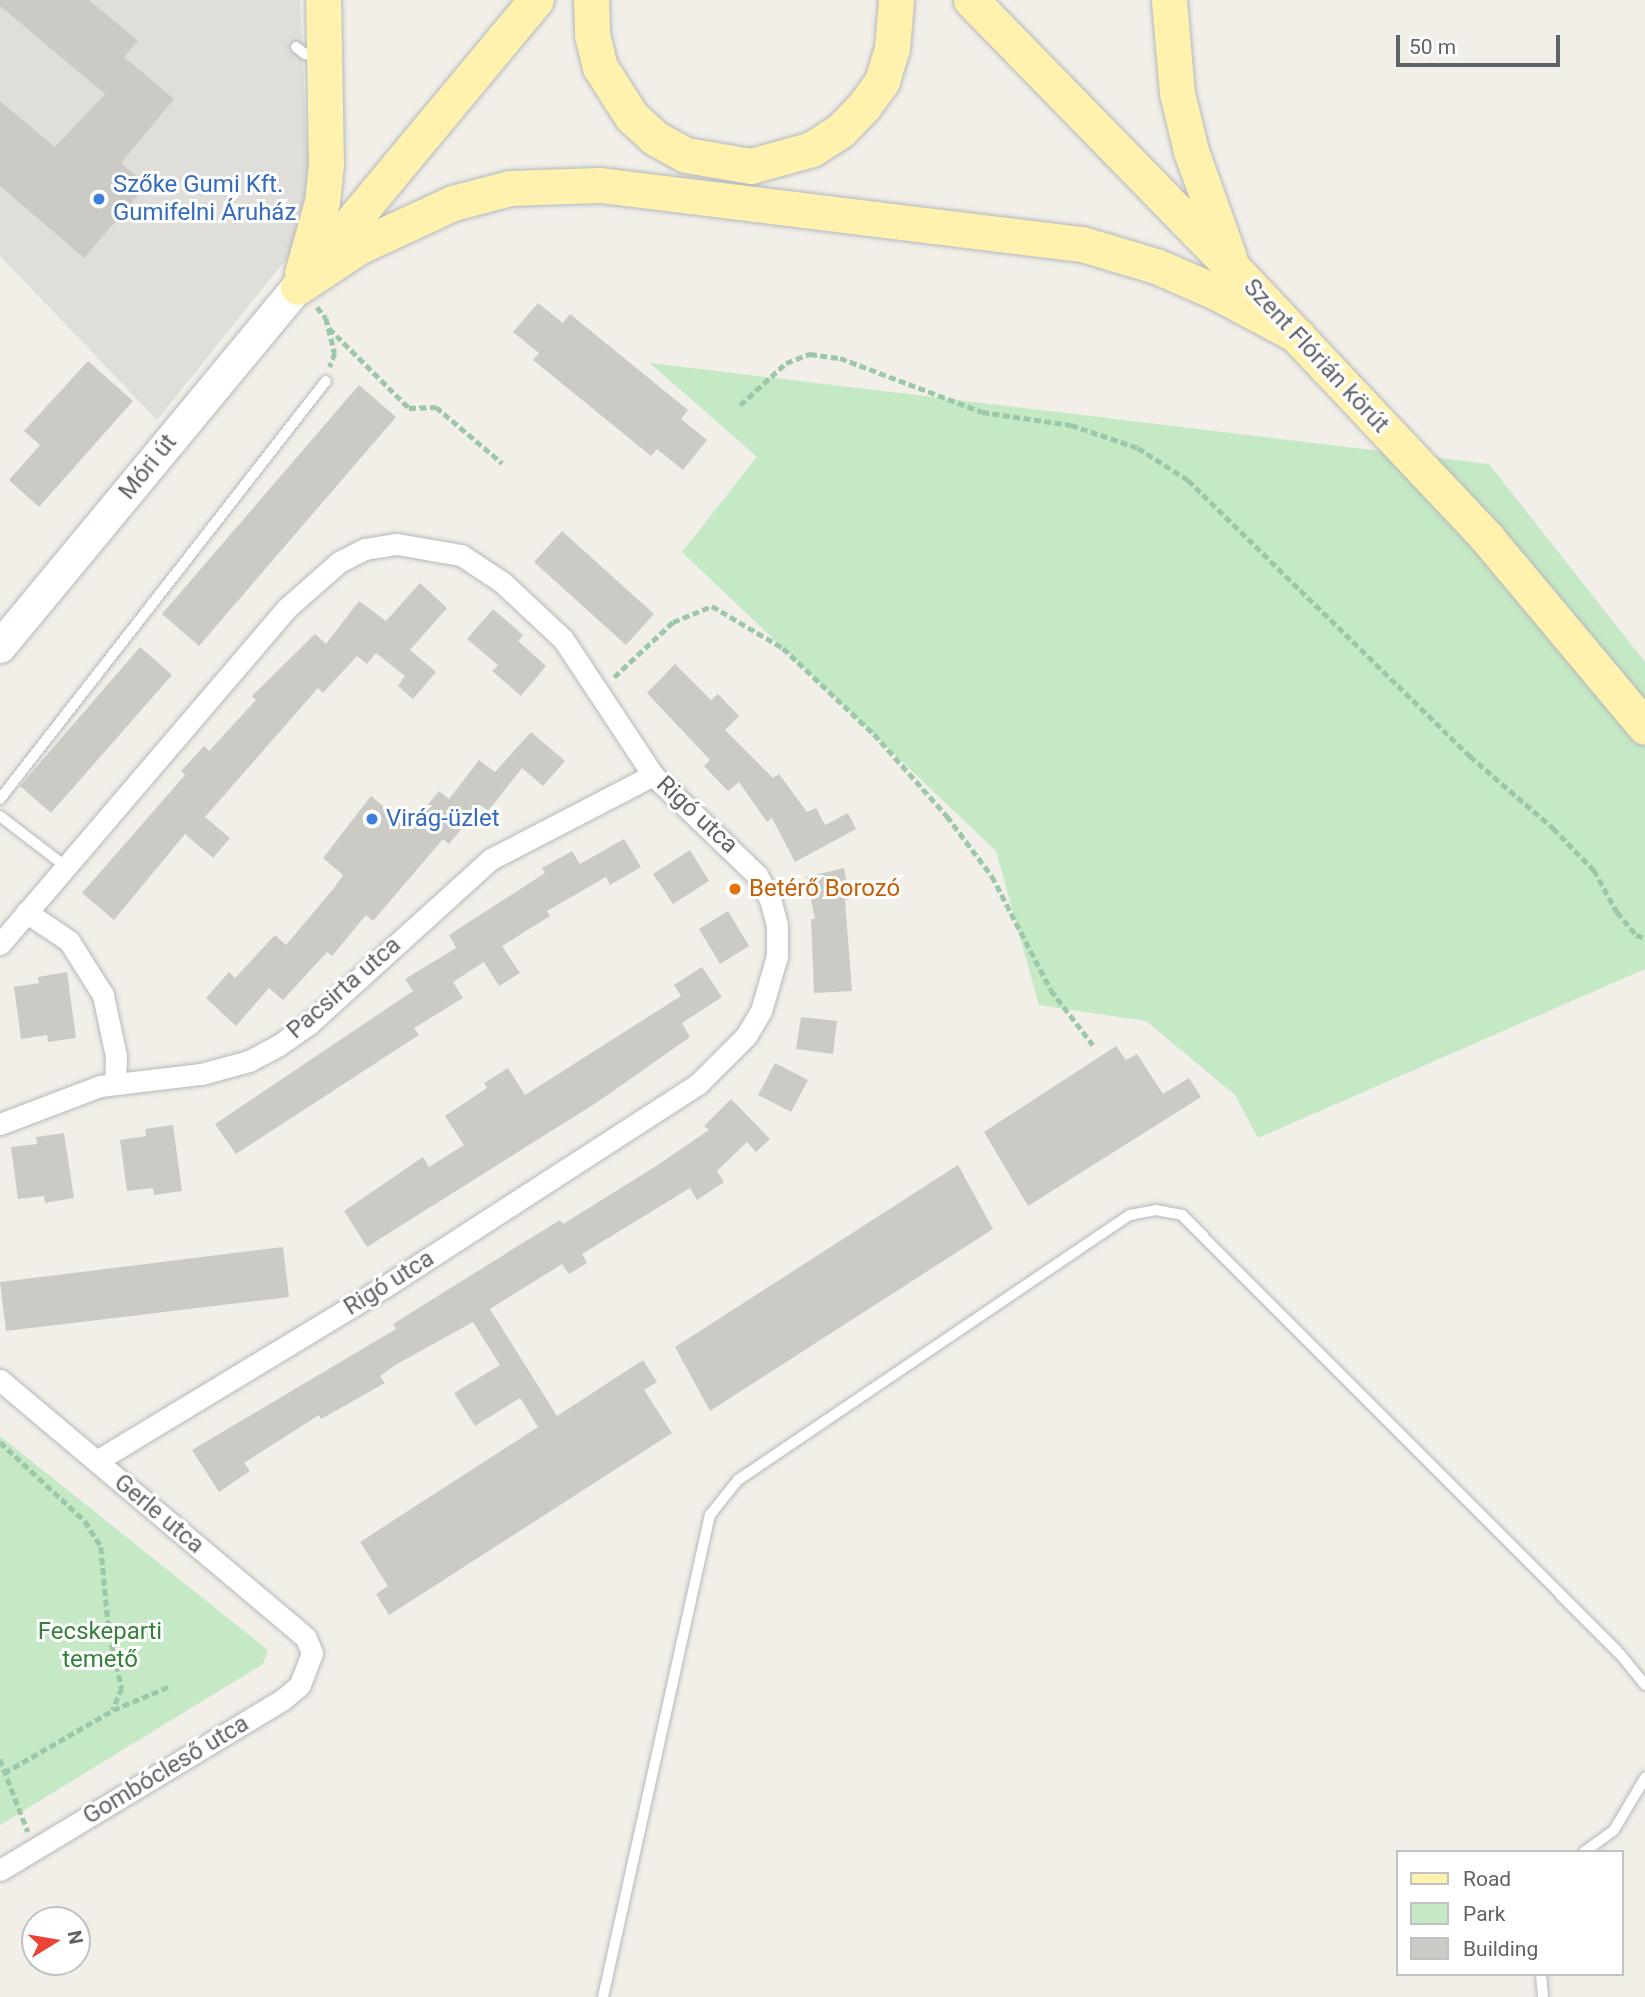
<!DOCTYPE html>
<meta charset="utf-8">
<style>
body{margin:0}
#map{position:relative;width:1645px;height:1997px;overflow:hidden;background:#f1efe8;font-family:Roboto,sans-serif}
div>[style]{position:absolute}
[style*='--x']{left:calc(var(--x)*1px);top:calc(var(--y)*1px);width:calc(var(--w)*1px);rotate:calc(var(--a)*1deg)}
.industrial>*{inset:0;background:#e0deda}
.green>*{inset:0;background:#c5e8c5}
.building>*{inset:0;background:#cccac5}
.path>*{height:4.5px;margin-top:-2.25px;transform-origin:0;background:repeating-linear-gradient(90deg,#9cc7a9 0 7px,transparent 0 10.5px)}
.roads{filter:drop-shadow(0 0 2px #b5b8bc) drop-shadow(0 0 2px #b5b8bc)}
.lane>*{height:10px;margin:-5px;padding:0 5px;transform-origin:5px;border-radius:5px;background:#fff}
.street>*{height:21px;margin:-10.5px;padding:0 10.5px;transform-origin:10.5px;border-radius:10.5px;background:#fff}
.secondary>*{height:32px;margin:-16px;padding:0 16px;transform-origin:16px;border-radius:16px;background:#fff}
.primary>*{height:35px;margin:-17.5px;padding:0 17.5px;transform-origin:17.5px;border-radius:17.5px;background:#fff2af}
.dots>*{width:19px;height:19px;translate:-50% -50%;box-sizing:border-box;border:4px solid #fff;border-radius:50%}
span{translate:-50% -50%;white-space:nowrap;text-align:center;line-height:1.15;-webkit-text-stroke:6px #fff;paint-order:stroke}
.shop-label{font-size:24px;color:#366cbe}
.left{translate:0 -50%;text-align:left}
.street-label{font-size:24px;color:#5f6368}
.food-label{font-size:24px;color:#c56008}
.park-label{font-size:24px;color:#348238}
.legend{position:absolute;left:1396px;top:1850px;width:228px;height:126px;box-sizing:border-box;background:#fff;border:2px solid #bfc1c3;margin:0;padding:9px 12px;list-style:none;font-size:21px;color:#5f6368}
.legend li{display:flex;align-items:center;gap:14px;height:35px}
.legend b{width:35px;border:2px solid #bfc1c3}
.north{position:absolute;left:21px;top:1906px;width:70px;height:70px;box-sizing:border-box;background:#fff;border:2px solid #bfc1c3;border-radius:50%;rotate:79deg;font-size:19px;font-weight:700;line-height:28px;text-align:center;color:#5f6368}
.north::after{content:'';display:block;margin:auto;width:24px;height:32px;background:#ea4335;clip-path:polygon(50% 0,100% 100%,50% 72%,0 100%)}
.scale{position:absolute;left:1396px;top:35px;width:164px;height:32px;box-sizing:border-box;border:4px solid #5f6368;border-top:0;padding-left:9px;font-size:21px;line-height:24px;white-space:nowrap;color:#5f6368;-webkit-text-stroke:5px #fff;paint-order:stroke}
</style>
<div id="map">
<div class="industrial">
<div style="clip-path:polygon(0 0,300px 0,307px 149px,337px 196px,157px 420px,0 256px)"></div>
</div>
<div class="green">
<div style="clip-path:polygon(650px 363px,1489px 464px,1645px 662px,1645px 969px,1258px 1138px,1235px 1095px,1146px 1021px,1039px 1005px,996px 851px,682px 552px,757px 457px)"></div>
<div style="clip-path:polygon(0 1436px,268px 1650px,263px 1664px,0 1825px)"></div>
</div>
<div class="building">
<div style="clip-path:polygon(0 0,89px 0,138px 41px,124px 57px,174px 99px,121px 163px,147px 185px,84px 258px,0 186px,0 101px,55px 147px,105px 94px,0 6px)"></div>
<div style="clip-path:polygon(538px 303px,563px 323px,570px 314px,688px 410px,681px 419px,707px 440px,683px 470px,657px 449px,651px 456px,533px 360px,539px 353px,513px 332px)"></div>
<div style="clip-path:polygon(88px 361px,133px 401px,39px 507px,9px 480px,40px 445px,24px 431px)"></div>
<div style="clip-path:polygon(359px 385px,396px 417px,199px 646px,162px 614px)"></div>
<div style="clip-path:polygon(562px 531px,654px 614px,626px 645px,534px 562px)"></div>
<div style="clip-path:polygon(420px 583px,447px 608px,410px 650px,436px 672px,413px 699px,398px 686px,405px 676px,376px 653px,367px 664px,357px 656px,323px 693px,318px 688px,205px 817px,230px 838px,213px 858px,185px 834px,114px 920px,82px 893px,185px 775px,181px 771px,204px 746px,209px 751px,256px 700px,252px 696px,315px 634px,326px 644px,359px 601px,386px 621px)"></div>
<div style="clip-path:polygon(493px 609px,523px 635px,518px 641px,546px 666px,521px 696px,492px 671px,498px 665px,467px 639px)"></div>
<div style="clip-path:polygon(140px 647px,172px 675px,51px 813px,20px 786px)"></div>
<div style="clip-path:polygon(675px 664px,711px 700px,718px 694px,739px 716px,725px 730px,773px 778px,779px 774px,807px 812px,816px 808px,825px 825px,848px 813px,856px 829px,795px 862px,772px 818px,767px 822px,739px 782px,728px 791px,704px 766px,710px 760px,647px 693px)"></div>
<div style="clip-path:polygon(531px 732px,565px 761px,543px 786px,522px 768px,488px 811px,481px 805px,449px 844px,443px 839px,373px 921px,366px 915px,332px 956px,327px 952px,283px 1000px,269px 988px,236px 1026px,206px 998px,229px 972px,235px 978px,275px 935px,286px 945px,334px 888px,343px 875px,323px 858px,371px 796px,409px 828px,439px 791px,449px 799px,479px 760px,495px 772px)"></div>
<div style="clip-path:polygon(624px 839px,641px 867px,610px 885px,606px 877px,547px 911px,550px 916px,502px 946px,520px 973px,499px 986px,484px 962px,453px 982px,463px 998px,414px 1028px,419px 1035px,236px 1154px,215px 1124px,413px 991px,405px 979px,456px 948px,449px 935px,545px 873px,542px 868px,572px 851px,580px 864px)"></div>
<div style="clip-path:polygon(690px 850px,709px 881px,673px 904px,653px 874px)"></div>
<div style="clip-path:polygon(844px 868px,850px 899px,845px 900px,852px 991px,814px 993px,811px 919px,815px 919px,806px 877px)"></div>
<div style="clip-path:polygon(728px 911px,749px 946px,720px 964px,699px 929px)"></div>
<div style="clip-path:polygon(702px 967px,722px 997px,682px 1023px,690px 1037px,599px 1101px,367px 1247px,344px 1211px,423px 1157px,429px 1167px,464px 1145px,445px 1116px,487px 1088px,484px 1083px,508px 1068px,525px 1095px,681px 996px,674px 985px)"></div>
<div style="clip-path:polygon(67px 972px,76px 1038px,48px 1042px,47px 1035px,21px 1039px,14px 987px,39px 983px,38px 977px)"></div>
<div style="clip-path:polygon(801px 1017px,837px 1021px,833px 1054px,796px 1049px)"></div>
<div style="clip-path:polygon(1116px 1046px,1126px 1060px,1137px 1054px,1163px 1094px,1189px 1078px,1201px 1097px,1028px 1206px,984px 1132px)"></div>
<div style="clip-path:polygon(775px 1063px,808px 1080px,791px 1112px,758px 1095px)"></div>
<div style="clip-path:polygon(731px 1099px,770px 1139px,756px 1152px,747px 1142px,717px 1171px,724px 1182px,697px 1200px,690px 1188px,582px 1254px,587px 1263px,569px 1274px,562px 1264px,490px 1309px,557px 1416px,643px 1360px,657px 1382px,644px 1390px,672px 1433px,389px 1615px,376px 1594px,388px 1586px,360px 1542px,538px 1427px,520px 1398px,475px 1426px,454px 1393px,500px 1365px,473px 1322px,397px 1364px,380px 1376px,385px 1383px,321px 1419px,319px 1415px,244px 1463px,250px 1471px,219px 1492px,192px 1450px,396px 1329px,393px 1324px,513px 1249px,560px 1220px,563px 1224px,653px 1168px,709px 1130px,704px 1126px)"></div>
<div style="clip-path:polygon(173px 1125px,182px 1191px,154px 1195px,153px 1188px,127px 1191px,120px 1140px,146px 1136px,145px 1129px)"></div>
<div style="clip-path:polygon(64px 1133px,74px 1198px,45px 1203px,44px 1196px,18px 1199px,11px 1147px,37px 1144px,36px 1137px)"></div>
<div style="clip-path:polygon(958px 1165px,993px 1229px,710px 1411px,675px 1347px)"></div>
<div style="clip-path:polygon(283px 1247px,289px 1297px,6px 1331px,0 1282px)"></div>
</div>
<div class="path">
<div style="--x:317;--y:307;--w:14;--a:51"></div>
<div style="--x:326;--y:318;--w:36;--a:76"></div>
<div style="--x:335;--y:353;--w:15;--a:110"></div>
<div style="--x:329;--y:328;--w:113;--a:45"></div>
<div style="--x:409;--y:408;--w:27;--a:-2"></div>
<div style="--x:436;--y:407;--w:87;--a:40.3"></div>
<div style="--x:740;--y:405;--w:62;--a:-42.4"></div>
<div style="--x:786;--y:363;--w:26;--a:-21"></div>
<div style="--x:810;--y:354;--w:30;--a:8"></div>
<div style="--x:840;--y:358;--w:152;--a:20.8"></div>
<div style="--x:982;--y:412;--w:90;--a:8.3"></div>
<div style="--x:1071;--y:425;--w:71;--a:18.9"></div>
<div style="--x:1138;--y:448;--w:59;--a:32.6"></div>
<div style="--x:1188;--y:480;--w:395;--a:44.4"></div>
<div style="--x:1470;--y:756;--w:110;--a:40.9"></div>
<div style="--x:1553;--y:828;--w:59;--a:45.7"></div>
<div style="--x:1594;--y:870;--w:48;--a:61.3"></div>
<div style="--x:1617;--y:912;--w:30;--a:50"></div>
<div style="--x:1636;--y:935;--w:9;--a:18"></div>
<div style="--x:614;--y:677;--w:81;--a:-43"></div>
<div style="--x:673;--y:622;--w:42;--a:-22.3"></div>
<div style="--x:712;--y:606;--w:82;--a:30.6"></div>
<div style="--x:783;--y:648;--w:125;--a:43.4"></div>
<div style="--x:874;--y:734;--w:110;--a:48.3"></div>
<div style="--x:947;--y:816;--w:75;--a:53.1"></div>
<div style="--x:992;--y:876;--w:128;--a:62.6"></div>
<div style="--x:1051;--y:990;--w:69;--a:52.6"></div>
<div style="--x:0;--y:1442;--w:116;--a:42.9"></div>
<div style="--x:85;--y:1521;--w:31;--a:58"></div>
<div style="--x:101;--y:1547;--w:87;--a:84.7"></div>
<div style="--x:109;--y:1634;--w:56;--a:76.5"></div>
<div style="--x:122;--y:1688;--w:24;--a:112"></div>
<div style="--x:0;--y:1759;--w:78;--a:69"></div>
<div style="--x:4;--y:1773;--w:126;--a:-30"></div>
<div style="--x:113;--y:1710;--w:62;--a:-22.8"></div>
</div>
<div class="roads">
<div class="lane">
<div style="--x:296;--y:47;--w:11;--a:38"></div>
<div style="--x:305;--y:54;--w:14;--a:8"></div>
<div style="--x:0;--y:799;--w:530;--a:-52.05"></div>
<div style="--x:0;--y:816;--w:82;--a:37.6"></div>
<div style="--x:1584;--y:1852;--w:37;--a:-36"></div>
<div style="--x:1614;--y:1830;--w:61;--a:-59.2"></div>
<div style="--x:1541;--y:1974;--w:23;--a:85"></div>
<div style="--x:603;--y:1997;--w:494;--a:-77.5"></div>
<div style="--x:710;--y:1515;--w:45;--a:-51.3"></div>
<div style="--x:738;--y:1480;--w:473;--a:-34.1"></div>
<div style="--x:1130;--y:1215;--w:26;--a:-11"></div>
<div style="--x:1156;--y:1210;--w:26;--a:11"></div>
<div style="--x:1182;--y:1215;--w:620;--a:45.07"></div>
<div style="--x:1620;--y:1654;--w:40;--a:51"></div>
</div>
<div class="street">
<div style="--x:26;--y:912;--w:52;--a:34"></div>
<div style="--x:69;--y:941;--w:64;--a:57.8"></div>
<div style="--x:103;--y:995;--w:62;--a:78"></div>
<div style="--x:116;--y:1056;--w:28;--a:92"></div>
<div style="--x:0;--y:944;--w:442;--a:-49.5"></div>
<div style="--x:287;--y:608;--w:69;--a:-41.5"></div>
<div style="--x:339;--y:562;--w:29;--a:-27"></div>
<div style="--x:365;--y:549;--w:32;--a:-9"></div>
<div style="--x:397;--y:544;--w:65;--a:9.8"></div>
<div style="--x:461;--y:555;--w:49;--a:33.4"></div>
<div style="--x:502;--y:582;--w:83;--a:43.1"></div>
<div style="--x:563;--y:639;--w:163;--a:56.5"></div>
<div style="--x:653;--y:775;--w:144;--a:43.9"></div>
<div style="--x:757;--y:875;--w:27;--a:62"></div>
<div style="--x:770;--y:899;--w:27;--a:75"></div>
<div style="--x:777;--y:925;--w:31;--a:90"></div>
<div style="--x:777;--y:956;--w:57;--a:106.2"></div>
<div style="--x:761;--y:1011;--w:29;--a:121"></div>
<div style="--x:746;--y:1036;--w:68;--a:135"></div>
<div style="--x:698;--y:1084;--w:374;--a:147.1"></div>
<div style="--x:384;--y:1287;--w:336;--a:148.8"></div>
<div style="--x:0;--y:1124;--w:107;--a:-20.8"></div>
<div style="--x:100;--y:1086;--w:102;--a:-6.8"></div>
<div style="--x:201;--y:1074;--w:50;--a:-15.2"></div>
<div style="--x:249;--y:1061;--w:34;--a:-28"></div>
<div style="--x:279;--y:1045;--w:38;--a:-35"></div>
<div style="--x:310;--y:1023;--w:244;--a:-42.2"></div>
<div style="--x:491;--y:859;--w:182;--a:-27.4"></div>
<div style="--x:0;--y:1380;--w:379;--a:40.1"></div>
<div style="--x:290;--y:1624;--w:21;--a:41"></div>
<div style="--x:306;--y:1638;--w:16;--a:68"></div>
<div style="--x:312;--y:1653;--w:34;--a:111"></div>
<div style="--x:300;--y:1685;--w:23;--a:140"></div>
<div style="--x:282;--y:1700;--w:329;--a:148.9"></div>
</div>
<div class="secondary">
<div style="--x:0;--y:647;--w:467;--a:-50.4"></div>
</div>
<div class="primary">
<div style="--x:591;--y:0;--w:35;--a:88"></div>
<div style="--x:592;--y:35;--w:33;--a:76"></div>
<div style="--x:600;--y:67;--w:59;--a:57.4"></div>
<div style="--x:632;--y:117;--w:31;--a:42"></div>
<div style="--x:655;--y:138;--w:35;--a:29"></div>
<div style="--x:686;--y:155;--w:66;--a:9.6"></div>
<div style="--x:751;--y:166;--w:63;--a:-15.6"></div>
<div style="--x:812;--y:149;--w:33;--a:-33"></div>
<div style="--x:840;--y:131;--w:35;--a:-46"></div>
<div style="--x:864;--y:106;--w:31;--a:-54"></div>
<div style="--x:882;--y:81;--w:34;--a:-73"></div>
<div style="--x:892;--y:49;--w:49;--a:-85.3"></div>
<div style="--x:971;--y:0;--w:373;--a:45.7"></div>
<div style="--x:1232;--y:267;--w:372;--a:46.7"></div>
<div style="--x:1487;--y:538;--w:246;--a:50.1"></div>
<div style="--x:1169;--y:0;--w:93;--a:85.1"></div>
<div style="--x:1177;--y:93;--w:60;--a:76.4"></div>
<div style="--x:1191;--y:151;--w:113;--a:70.3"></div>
<div style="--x:320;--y:260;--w:338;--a:-50.3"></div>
<div style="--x:302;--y:273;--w:74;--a:-74.3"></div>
<div style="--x:322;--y:202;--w:37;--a:-84"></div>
<div style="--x:326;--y:165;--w:165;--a:-91"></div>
<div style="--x:298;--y:287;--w:74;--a:-33.5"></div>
<div style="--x:360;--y:246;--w:102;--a:-24.8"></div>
<div style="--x:453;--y:203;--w:59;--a:-14.7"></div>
<div style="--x:510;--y:188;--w:90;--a:-1.9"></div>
<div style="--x:600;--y:185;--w:486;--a:7"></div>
<div style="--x:1082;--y:244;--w:77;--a:16.6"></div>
<div style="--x:1156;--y:266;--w:65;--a:23.4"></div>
<div style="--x:1216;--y:292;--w:93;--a:28.2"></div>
</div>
</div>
<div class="dots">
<div style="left:99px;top:199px;background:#3f7fe0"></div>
<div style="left:372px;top:819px;background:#3f7fe0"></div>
<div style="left:735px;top:889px;background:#e8710a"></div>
</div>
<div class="shop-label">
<span class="left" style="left:113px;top:199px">Szőke Gumi Kft.<br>Gumifelni Áruház</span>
<span class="left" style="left:386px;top:819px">Virág-üzlet</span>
</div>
<div class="street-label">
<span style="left:1316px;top:356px;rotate:47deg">Szent Flórián körút</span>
<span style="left:148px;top:467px;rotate:-51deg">Móri út</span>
<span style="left:697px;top:815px;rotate:43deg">Rigó utca</span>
<span style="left:344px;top:988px;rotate:-41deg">Pacsirta utca</span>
<span style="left:389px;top:1283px;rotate:-32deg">Rigó utca</span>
<span style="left:159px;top:1514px;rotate:40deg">Gerle utca</span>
<span style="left:166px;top:1770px;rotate:-31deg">Gombócleső utca</span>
</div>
<div class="food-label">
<span class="left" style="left:749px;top:889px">Betérő Borozó</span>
</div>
<div class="park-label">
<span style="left:100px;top:1646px">Fecskeparti<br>temető</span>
</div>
<ul class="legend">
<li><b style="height:9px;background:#fff2af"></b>Road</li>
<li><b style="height:19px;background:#c5e8c5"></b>Park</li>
<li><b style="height:19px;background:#cccac5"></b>Building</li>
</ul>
<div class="north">N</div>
<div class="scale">50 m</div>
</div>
